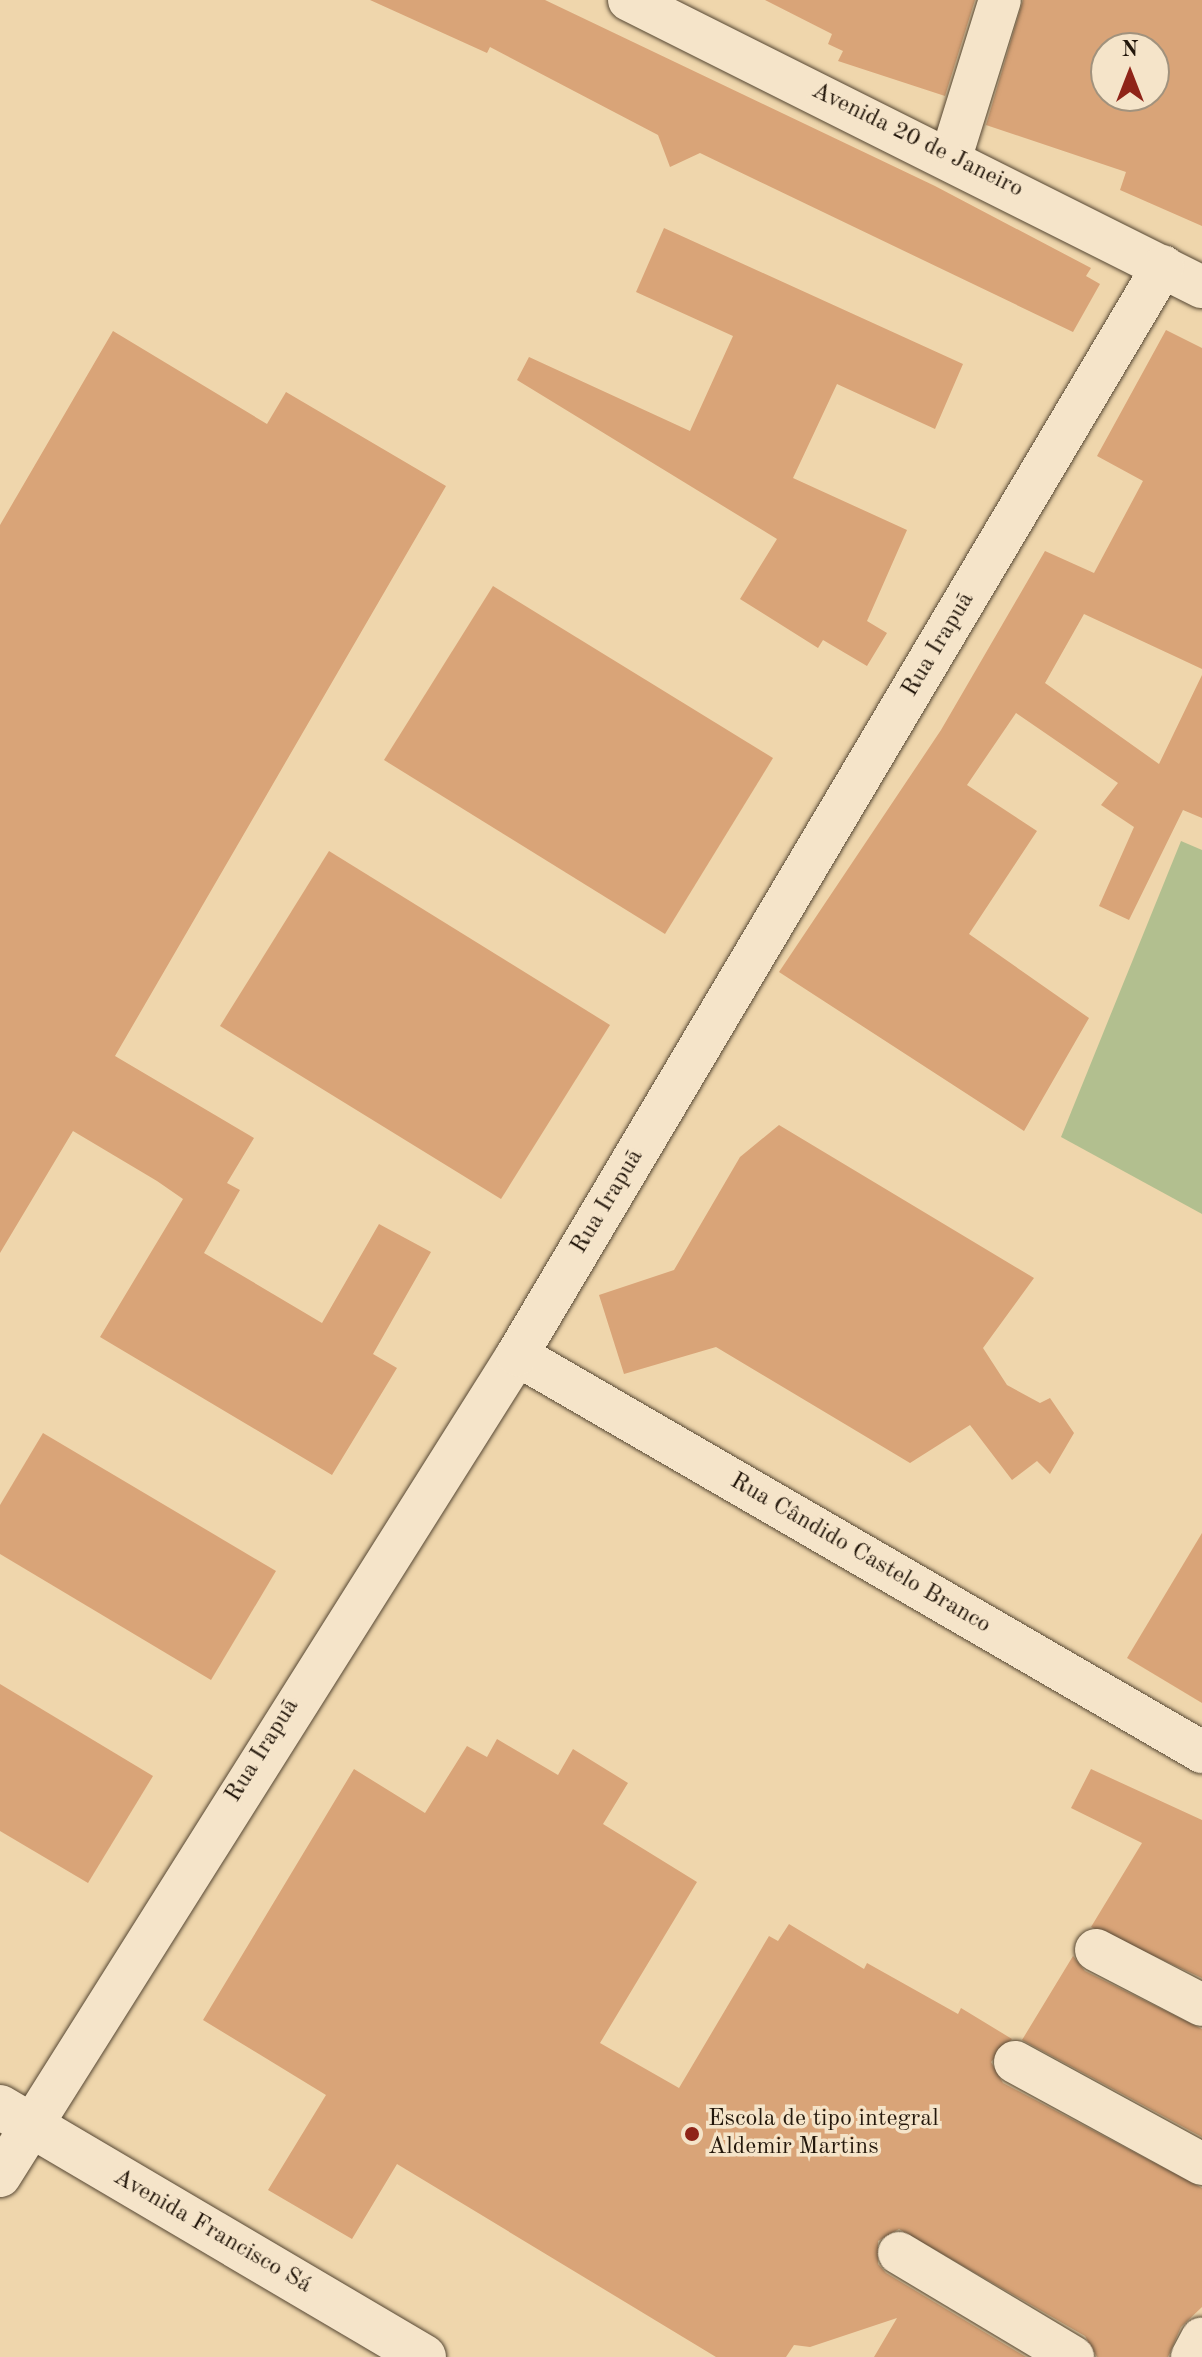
<!DOCTYPE html>
<meta charset="utf-8">
<style>
body{margin:0}
#map{position:relative;width:1202px;height:2357px;overflow:hidden;background:#efd6ac;font-family:"Old Standard TT",serif}
div>[style]{position:absolute}
[style*='--x']{left:calc(var(--x)*1px);top:calc(var(--y)*1px);width:calc(var(--w)*1px);rotate:calc(var(--a)*1deg)}
.green>*{inset:0;background:#b2bf8f}
.building>*{inset:0;background:#d9a478}
.roads{filter:drop-shadow(0 0 2px #564733) drop-shadow(0 0 2px #564733)}
.minor>*{height:42px;margin:-21px;padding:0 21px;transform-origin:21px;border-radius:21px;background:#f5e4c9}
.secondary>*{height:44px;margin:-22px;padding:0 22px;transform-origin:22px;border-radius:22px;background:#f5e4c9}
.dots>*{width:22px;height:22px;translate:-50% -50%;box-sizing:border-box;border:4px solid #f5e4c9;border-radius:50%}
span{translate:-50% -50%;white-space:nowrap;text-align:center;line-height:1.15;-webkit-text-stroke:7px #f5e4c9;paint-order:stroke}
.street-label{font-size:24px;color:#23170b}
.poi-label{font-size:24px;color:#23170b}
.left{translate:0 -50%;text-align:left}
.north{position:absolute;left:1090px;top:32px;width:80px;height:80px;box-sizing:border-box;background:#f5e4c9;border:2px solid #a1927d;border-radius:50%;rotate:0deg;font-size:22px;font-weight:700;line-height:32px;text-align:center;color:#23170b}
.north::after{content:'';display:block;margin:auto;width:28px;height:36px;background:#8f2418;clip-path:polygon(50% 0,100% 100%,50% 72%,0 100%)}
</style>
<div id="map">
<div class="green">
<div style="clip-path:polygon(1181px 841px,1202px 850px,1202px 1214px,1061px 1137px)"></div>
</div>
<div class="building">
<div style="clip-path:polygon(370px 0,545px 0,935px 186px,1091px 268px,1086px 276px,1100px 284px,1073px 332px,700px 153px,670px 167px,658px 135px,490px 47px,487px 53px)"></div>
<div style="clip-path:polygon(765px 0,975px 0,945px 96px,838px 61px,843px 51px,828px 44px,832px 34px)"></div>
<div style="clip-path:polygon(evenodd,1023px 0,1202px 0,1202px 226px,1120px 190px,1126px 172px,986px 125px,1023px 0,1106px 48px,1154px 48px,1154px 96px,1106px 96px,1106px 48px)"></div>
<div style="clip-path:polygon(664px 228px,963px 364px,935px 429px,837px 384px,793px 478px,907px 530px,867px 621px,887px 633px,867px 666px,823px 640px,818px 648px,740px 599px,777px 539px,517px 380px,529px 357px,690px 431px,733px 336px,636px 292px)"></div>
<div style="clip-path:polygon(1166px 330px,1202px 348px,1202px 669px,1084px 614px,1045px 683px,1159px 764px,1202px 675px,1202px 818px,1183px 810px,1129px 920px,1099px 906px,1134px 827px,1101px 805px,1118px 783px,1016px 713px,967px 785px,1037px 831px,969px 934px,1089px 1018px,1024px 1131px,779px 972px,941px 730px,1045px 551px,1094px 573px,1143px 481px,1097px 456px)"></div>
<div style="clip-path:polygon(113px 331px,267px 424px,286px 392px,446px 486px,115px 1056px,254px 1138px,227px 1183px,240px 1190px,204px 1253px,322px 1323px,379px 1224px,431px 1252px,373px 1354px,397px 1368px,332px 1475px,100px 1337px,183px 1199px,157px 1181px,73px 1131px,0 1253px,0 525px)"></div>
<div style="clip-path:polygon(493px 586px,773px 758px,665px 934px,384px 760px)"></div>
<div style="clip-path:polygon(329px 851px,610px 1025px,501px 1199px,220px 1026px)"></div>
<div style="clip-path:polygon(779px 1125px,1034px 1278px,983px 1348px,1007px 1385px,1040px 1403px,1050px 1398px,1074px 1433px,1050px 1474px,1037px 1461px,1012px 1480px,970px 1425px,910px 1463px,716px 1347px,624px 1374px,599px 1295px,674px 1270px,740px 1157px)"></div>
<div style="clip-path:polygon(43px 1433px,276px 1571px,211px 1680px,0 1554px,0 1505px)"></div>
<div style="clip-path:polygon(1202px 1533px,1202px 1703px,1127px 1658px)"></div>
<div style="clip-path:polygon(0 1684px,153px 1776px,88px 1883px,0 1831px)"></div>
<div style="clip-path:polygon(497px 1739px,558px 1775px,573px 1749px,628px 1783px,603px 1824px,697px 1882px,600px 2043px,679px 2088px,769px 1936px,778px 1941px,789px 1924px,864px 1969px,867px 1963px,958px 2014px,961px 2008px,1012px 2039px,991px 2062px,1003px 2083px,1202px 2188px,1202px 2307px,1181px 2327px,1168px 2357px,1097px 2357px,1085px 2336px,899px 2229px,878px 2241px,878px 2264px,886px 2273px,1026px 2357px,874px 2357px,897px 2318px,810px 2347px,794px 2345px,786px 2357px,716px 2357px,397px 2164px,352px 2239px,268px 2190px,326px 2095px,203px 2020px,354px 1769px,425px 1813px,467px 1746px,487px 1757px)"></div>
<div style="clip-path:polygon(1091px 1769px,1202px 1820px,1202px 1978px,1091px 1927px,1142px 1843px,1071px 1808px)"></div>
<div style="clip-path:polygon(1073px 1956px,1085px 1971px,1202px 2029px,1202px 2137px,1022px 2040px)"></div>
</div>
<div class="roads">
<div class="minor">
<div style="--x:629;--y:0;--w:641;--a:26.61"></div>
<div style="--x:951;--y:157;--w:164;--a:-72.7"></div>
<div style="--x:517;--y:1355;--w:792;--a:30.09"></div>
<div style="--x:1096;--y:1950;--w:119;--a:27.4"></div>
<div style="--x:1015;--y:2062;--w:213;--a:28.6"></div>
<div style="--x:0;--y:2176;--w:970;--a:-57.8"></div>
<div style="--x:517;--y:1355;--w:1266;--a:-59.32"></div>
<div style="--x:899;--y:2253;--w:203;--a:30.9"></div>
<div style="--x:1192;--y:2357;--w:21;--a:-62"></div>
</div>
<div class="secondary">
<div style="--x:0;--y:2107;--w:492;--a:30.5"></div>
</div>
</div>
<div class="dots">
<div style="left:692px;top:2134px;background:#8f2418"></div>
</div>
<div class="street-label">
<span style="left:917px;top:141px;rotate:26deg">Avenida 20 de Janeiro</span>
<span style="left:939px;top:645px;rotate:-59deg">Rua Irapuã</span>
<span style="left:608px;top:1202px;rotate:-59deg">Rua Irapuã</span>
<span style="left:860px;top:1554px;rotate:30deg">Rua Cândido Castelo Branco</span>
<span style="left:263px;top:1751px;rotate:-58deg">Rua Irapuã</span>
<span style="left:212px;top:2232px;rotate:30deg">Avenida Francisco Sá</span>
</div>
<div class="poi-label">
<span class="left" style="left:708px;top:2134px">Escola de tipo integral<br>Aldemir Martins</span>
</div>
<div class="north">N</div>
</div>
